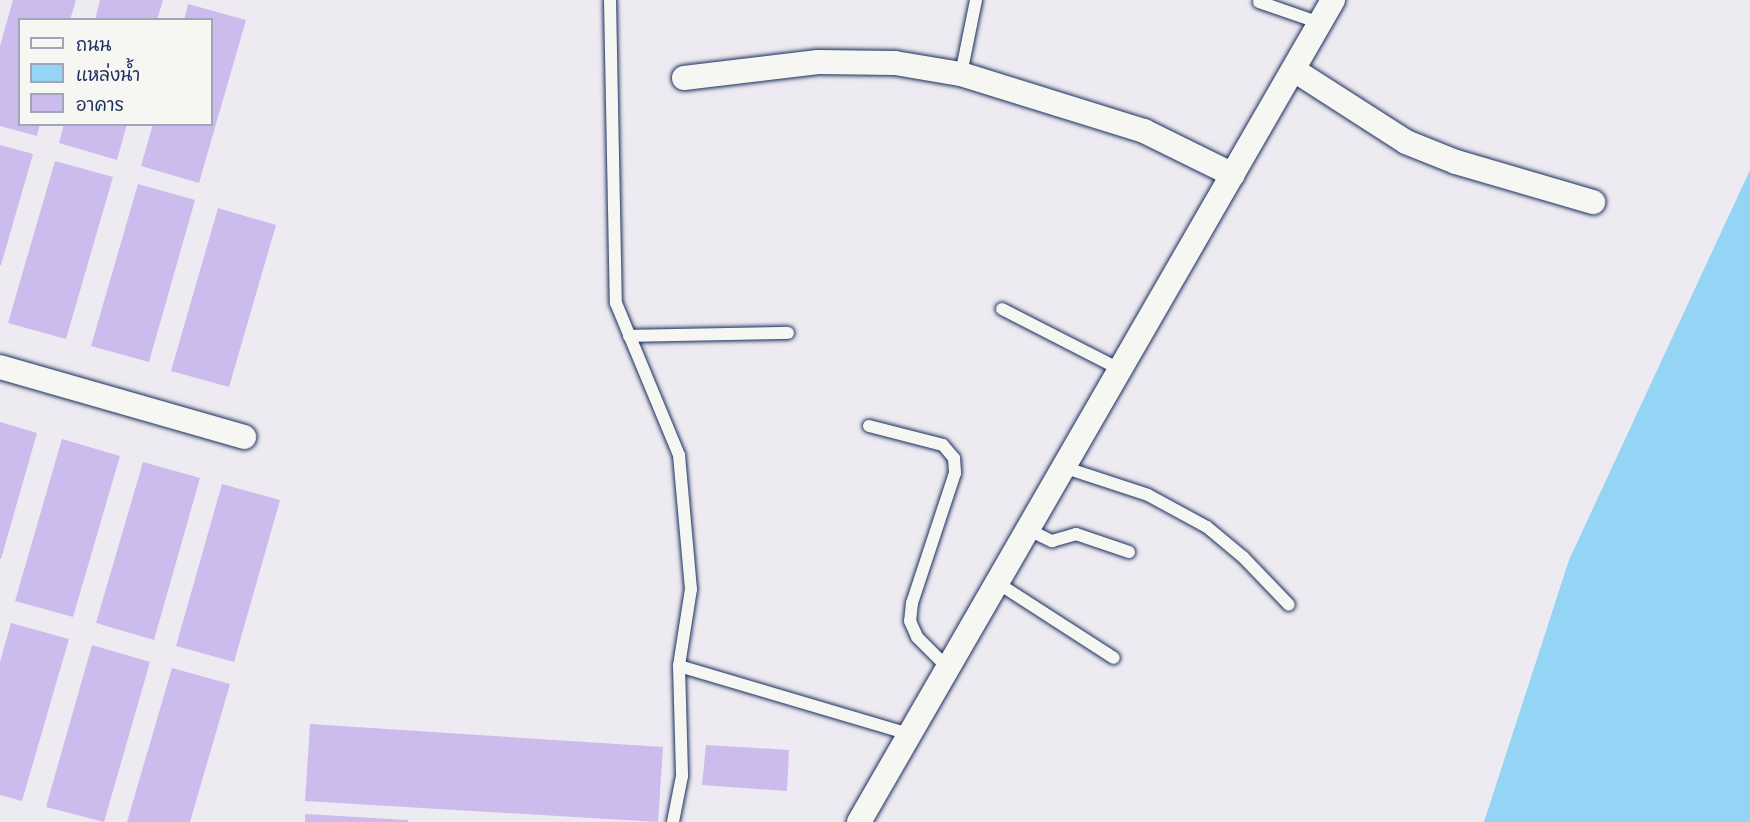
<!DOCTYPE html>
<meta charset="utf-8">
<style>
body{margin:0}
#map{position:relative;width:1750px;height:822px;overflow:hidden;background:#eeeaf1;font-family:Kalam,"Playpen Sans Thai",sans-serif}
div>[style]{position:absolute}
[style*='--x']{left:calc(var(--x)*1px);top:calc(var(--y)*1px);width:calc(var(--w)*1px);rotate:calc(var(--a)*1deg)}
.water>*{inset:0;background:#94d5f5}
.building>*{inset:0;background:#ccbced}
.roads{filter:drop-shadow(0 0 2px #1b2f5e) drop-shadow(0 0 2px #1b2f5e)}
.lane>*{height:12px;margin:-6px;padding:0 6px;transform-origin:6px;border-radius:6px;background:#f6f6f2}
.street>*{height:24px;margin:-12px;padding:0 12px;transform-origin:12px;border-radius:12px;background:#f6f6f2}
span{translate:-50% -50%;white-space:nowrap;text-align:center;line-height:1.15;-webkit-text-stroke:5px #f6f6f2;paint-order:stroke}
.legend{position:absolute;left:18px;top:18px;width:195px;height:108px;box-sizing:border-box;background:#f6f6f2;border:2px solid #9ea6b7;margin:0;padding:8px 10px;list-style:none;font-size:18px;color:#1b2f5e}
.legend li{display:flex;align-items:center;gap:12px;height:30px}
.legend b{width:30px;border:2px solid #9ea6b7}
</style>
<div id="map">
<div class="water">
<div style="clip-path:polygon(1750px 170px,1750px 822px,1484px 822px,1569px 560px)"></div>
</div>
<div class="building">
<div style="clip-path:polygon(13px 0,76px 0,70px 20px,20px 20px,20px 124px,40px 124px,37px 136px,0 126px,0 46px)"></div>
<div style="clip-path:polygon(100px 0,163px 0,157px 20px,95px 20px)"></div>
<div style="clip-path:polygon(188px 4px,246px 20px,199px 183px,141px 166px,153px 124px,212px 124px,212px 20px,184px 20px)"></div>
<div style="clip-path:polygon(64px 124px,127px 124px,117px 160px,59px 143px)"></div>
<div style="clip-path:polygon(0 145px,33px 154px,1px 265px,0 265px)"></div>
<div style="clip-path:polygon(55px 161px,113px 177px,66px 339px,8px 323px)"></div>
<div style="clip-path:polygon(138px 184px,195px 200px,149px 362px,91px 346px)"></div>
<div style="clip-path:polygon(218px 208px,276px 225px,229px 387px,171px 371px)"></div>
<div style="clip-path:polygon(0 422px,37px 433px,1px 559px,0 559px)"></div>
<div style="clip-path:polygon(62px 439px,120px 456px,73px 617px,15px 601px)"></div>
<div style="clip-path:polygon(143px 462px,200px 478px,154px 640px,96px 623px)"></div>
<div style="clip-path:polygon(222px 484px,280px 500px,234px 662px,176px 646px)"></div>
<div style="clip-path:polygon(11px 623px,69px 639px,22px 801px,0 795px,0 662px)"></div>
<div style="clip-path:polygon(92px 645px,150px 662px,104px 822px,46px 807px)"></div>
<div style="clip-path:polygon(172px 668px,230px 684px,190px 822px,127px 822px)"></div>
<div style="clip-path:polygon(310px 724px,663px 747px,658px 822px,305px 801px)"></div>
<div style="clip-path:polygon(706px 745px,789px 750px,787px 791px,702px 785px)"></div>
<div style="clip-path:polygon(305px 814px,408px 820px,408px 822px,305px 822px)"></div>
</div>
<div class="roads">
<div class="lane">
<div style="--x:610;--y:0;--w:303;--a:88.9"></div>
<div style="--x:616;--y:303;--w:165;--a:67.5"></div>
<div style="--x:679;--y:455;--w:135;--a:84.9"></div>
<div style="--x:691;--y:589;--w:78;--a:98.9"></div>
<div style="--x:679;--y:666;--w:110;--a:88.4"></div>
<div style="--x:682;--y:776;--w:47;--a:101.1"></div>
<div style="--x:1259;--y:2;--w:65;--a:19"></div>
<div style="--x:961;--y:74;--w:76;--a:-78.5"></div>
<div style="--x:1002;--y:309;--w:131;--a:27.1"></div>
<div style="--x:629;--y:336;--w:159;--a:-1.1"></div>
<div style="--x:869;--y:426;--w:76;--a:14.4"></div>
<div style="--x:943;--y:445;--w:17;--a:50"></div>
<div style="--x:954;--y:458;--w:15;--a:86"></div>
<div style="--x:955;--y:473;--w:137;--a:108.3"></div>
<div style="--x:912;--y:603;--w:18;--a:96"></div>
<div style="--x:910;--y:621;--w:17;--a:66"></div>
<div style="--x:917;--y:637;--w:42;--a:45"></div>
<div style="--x:1063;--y:467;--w:89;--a:18.2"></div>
<div style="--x:1148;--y:495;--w:67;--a:28.5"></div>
<div style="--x:1207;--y:527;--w:47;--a:39.8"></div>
<div style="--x:1243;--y:557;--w:66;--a:46.2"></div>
<div style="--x:1027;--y:529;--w:28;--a:26"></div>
<div style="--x:1052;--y:541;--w:25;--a:-16"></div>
<div style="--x:1076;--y:534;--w:56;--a:18.8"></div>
<div style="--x:996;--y:582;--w:140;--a:32.8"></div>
<div style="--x:679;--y:666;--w:240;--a:16.5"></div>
</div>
<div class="street">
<div style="--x:1294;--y:70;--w:133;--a:32.7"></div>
<div style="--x:1406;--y:142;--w:54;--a:21.8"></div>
<div style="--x:1456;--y:162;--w:143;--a:16.3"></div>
<div style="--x:684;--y:78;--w:135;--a:-6.8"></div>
<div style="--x:818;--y:62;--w:77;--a:0.7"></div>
<div style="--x:895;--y:63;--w:67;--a:9.5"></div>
<div style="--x:961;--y:74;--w:192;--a:17.3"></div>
<div style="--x:1144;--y:131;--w:99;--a:26.3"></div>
<div style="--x:0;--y:367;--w:254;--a:16"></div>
<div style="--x:859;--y:822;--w:949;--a:-60.03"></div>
</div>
</div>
<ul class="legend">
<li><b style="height:8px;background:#f6f6f2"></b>ถนน</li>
<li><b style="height:16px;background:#94d5f5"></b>แหล่งน้ำ</li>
<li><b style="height:16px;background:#ccbced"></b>อาคาร</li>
</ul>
</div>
